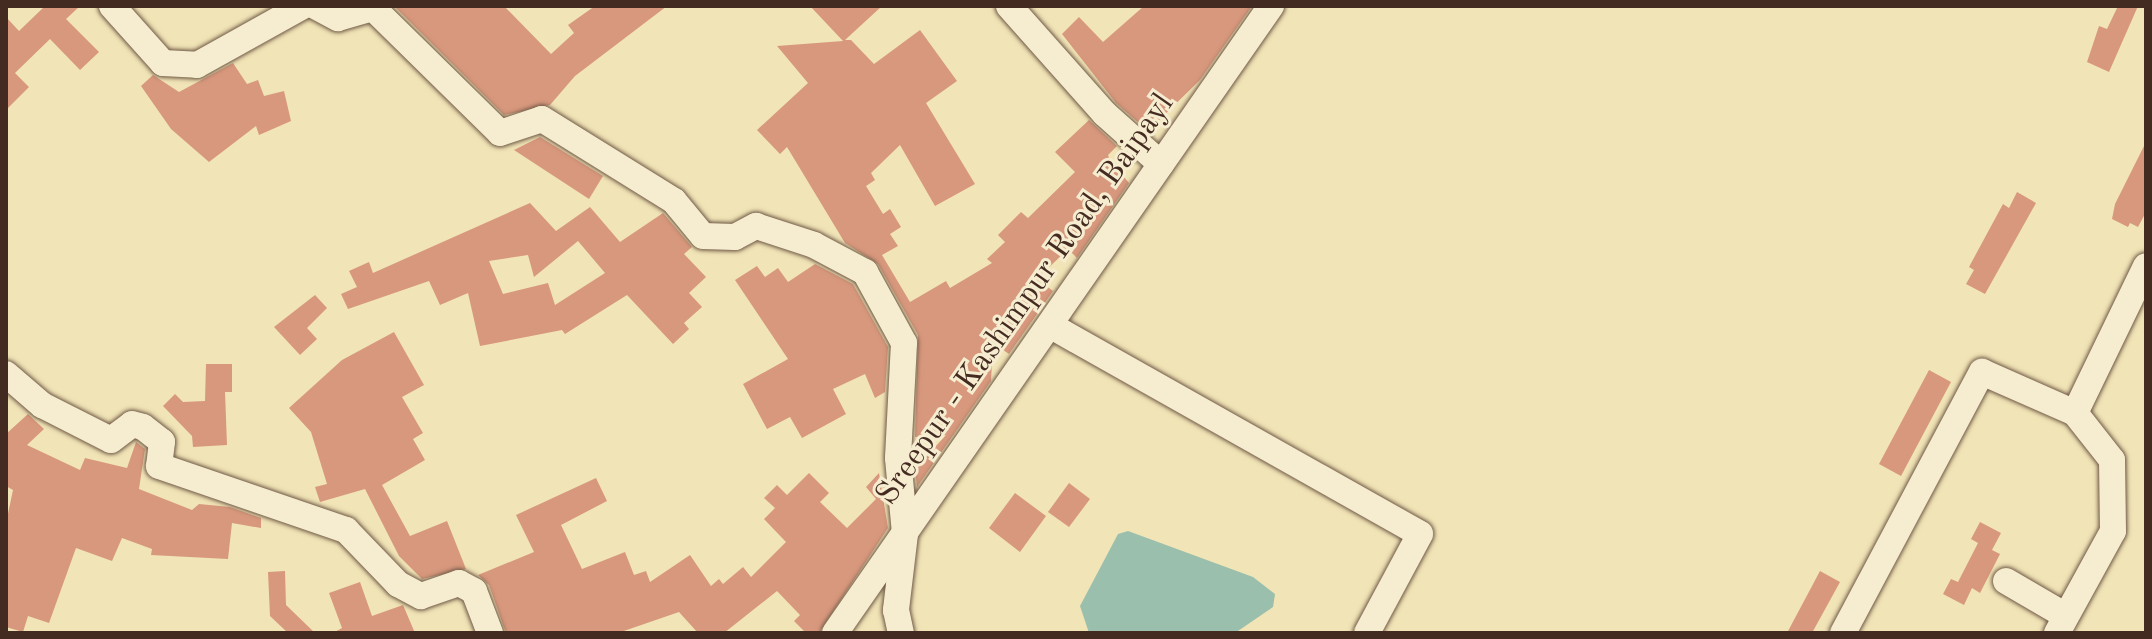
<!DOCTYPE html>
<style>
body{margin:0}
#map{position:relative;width:2152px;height:639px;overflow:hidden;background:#f1e4b6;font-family:"Old Standard TT",serif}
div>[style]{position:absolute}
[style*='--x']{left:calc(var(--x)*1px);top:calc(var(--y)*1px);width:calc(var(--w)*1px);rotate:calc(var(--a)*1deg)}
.water>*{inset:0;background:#9bbfad}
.building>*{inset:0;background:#d8987d}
.roads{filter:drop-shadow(0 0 2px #6f5946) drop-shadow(0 0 2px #6f5946)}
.minor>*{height:26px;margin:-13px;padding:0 13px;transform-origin:13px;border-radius:13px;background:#f6edd0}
span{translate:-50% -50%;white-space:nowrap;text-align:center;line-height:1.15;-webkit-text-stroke:6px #f6edd0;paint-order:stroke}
.street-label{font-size:32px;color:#442b21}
.frame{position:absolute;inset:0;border:8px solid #442b21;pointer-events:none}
</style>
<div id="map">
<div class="water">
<div style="clip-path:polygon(1128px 531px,1253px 577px,1275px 594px,1273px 607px,1235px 633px,1089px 633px,1080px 606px,1118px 534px)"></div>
</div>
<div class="building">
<div style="clip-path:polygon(45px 6px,80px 6px,66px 19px,99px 52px,80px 70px,50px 39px,15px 73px,29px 87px,6px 110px,6px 17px,19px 31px)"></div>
<div style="clip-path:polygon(394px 6px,504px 6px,551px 54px,574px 33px,568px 25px,595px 6px,667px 6px,575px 76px,550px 105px,504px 115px)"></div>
<div style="clip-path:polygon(810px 6px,882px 6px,845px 40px,851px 40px,874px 64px,920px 30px,957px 81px,926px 103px,975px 184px,935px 206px,900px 145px,871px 173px,875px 180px,866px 186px,883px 214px,890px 209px,901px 227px,890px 234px,898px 246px,882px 255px,910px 302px,946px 281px,950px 288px,992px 263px,987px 259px,1005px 242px,998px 235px,1021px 212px,1028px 218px,1075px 172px,1055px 152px,1089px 120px,1117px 146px,1108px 155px,1110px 160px,1129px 183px,1077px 258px,1068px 249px,1037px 279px,1053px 291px,1009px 354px,993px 343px,991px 381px,917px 487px,915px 469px,946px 435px,915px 437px,918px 335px,878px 264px,845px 243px,787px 147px,780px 154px,757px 130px,808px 83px,777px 46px,843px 41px)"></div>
<div style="clip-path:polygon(1144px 6px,1252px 6px,1200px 80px,1148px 131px,1116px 103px,1062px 34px,1079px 17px,1103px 42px)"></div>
<div style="clip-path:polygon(2118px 6px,2138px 6px,2109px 72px,2087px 62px,2099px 26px,2107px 29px)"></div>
<div style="clip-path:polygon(233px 63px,247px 84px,258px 80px,264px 96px,284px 91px,291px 121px,259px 135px,256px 126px,209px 162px,171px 129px,141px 86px,153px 75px,179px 92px)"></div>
<div style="clip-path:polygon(540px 137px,603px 176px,589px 199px,514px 150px)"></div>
<div style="clip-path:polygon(2146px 142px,2146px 212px,2138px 227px,2130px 223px,2128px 227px,2112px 219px,2115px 204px)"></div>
<div style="clip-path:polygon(2017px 192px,2036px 203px,1985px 294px,1966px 284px,1974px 270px,1969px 267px,2003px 204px,2009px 208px)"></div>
<div style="clip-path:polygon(evenodd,530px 203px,556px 231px,590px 207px,620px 242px,663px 213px,692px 247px,684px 254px,706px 277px,689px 293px,702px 307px,684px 323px,689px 329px,673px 344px,627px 295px,565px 334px,562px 330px,480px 346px,468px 293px,440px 305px,429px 281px,348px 309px,341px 294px,357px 287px,349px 271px,369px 262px,373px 273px,530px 203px,578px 241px,605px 273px,555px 305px,548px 283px,503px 294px,489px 261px,528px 255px,534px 277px,578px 241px)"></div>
<div style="clip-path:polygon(815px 264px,853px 284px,888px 347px,885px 392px,875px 398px,865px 374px,833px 389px,846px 414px,802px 438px,790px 417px,767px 429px,743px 384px,788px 359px,735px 280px,757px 266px,765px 277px,778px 268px,788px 282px)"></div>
<div style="clip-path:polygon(315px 295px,327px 308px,307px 328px,317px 339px,300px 355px,274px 327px)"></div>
<div style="clip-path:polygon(394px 332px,424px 385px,402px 397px,423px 433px,413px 439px,425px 460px,382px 485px,410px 536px,447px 521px,466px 569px,422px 579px,399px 556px,365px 489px,320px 502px,315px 487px,327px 484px,311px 432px,289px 408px,342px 360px)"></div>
<div style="clip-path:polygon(206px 364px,232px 364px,232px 392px,225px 392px,227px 445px,193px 447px,192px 436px,163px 406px,175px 394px,183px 402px,205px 401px)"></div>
<div style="clip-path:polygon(1929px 370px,1951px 382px,1901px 476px,1879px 464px)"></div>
<div style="clip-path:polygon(28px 414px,44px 429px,27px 445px,80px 470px,85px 458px,127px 468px,136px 442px,145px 449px,139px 489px,192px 510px,199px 504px,230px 507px,261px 518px,261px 528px,232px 523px,228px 559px,151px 555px,152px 549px,122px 538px,112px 561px,76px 548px,49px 623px,28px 616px,23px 632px,6px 627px,6px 523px,13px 490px,6px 486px,6px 434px)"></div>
<div style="clip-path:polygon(809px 473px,829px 493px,820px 502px,847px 528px,876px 499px,866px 487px,879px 473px,888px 528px,819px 633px,806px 633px,794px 621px,800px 615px,777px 591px,724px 633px,698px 633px,679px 612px,618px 633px,506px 633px,489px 585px,478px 575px,534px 552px,516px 515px,596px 478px,607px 501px,561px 525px,582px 569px,625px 552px,634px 575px,646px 571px,650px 582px,690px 555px,711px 586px,719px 579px,723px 584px,743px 567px,751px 577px,786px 542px,764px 519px,775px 508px,764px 498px,777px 485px,787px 495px)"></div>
<div style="clip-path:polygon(1069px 483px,1090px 499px,1069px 527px,1048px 512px)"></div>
<div style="clip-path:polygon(1015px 493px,1046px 516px,1020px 552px,989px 528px)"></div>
<div style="clip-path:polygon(1980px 522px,2001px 533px,1992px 550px,2000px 554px,1980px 593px,1972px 588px,1964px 605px,1943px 594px,1951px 579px,1958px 582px,1978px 543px,1971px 539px)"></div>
<div style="clip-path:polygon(285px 571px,286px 605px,315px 633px,288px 633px,270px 616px,268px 572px)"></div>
<div style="clip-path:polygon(1820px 571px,1840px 582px,1812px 633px,1787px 633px)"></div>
<div style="clip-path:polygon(360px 582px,372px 616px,403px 605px,415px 633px,333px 633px,342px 628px,329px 593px)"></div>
</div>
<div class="roads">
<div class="minor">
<div style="--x:112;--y:6;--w:76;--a:48.2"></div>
<div style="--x:163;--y:63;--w:34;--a:3"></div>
<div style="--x:197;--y:65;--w:121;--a:-29.1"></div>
<div style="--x:315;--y:6;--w:26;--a:28"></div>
<div style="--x:338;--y:18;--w:36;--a:-16"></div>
<div style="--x:373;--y:8;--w:178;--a:44.5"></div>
<div style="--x:500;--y:133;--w:44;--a:-18.4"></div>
<div style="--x:542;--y:119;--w:155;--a:31.8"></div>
<div style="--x:674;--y:201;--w:45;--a:50.4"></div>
<div style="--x:703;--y:236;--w:32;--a:2"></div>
<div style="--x:735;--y:237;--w:24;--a:-28"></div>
<div style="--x:756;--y:226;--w:61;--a:18.1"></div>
<div style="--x:814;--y:245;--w:58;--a:27.9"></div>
<div style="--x:865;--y:272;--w:81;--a:61.2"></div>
<div style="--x:904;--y:343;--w:115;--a:93"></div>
<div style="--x:898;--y:458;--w:76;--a:84.7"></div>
<div style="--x:905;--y:534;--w:77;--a:96.8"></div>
<div style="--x:896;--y:610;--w:24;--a:78"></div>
<div style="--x:1009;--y:6;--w:144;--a:48.4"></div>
<div style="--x:1105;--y:114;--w:75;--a:41.8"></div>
<div style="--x:1053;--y:327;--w:421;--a:29.4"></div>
<div style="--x:1420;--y:534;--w:112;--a:118.2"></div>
<div style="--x:6;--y:374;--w:48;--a:40.7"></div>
<div style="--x:42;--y:405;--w:77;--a:26.9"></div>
<div style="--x:111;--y:440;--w:26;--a:-37"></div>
<div style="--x:132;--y:424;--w:11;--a:15"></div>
<div style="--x:143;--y:427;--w:24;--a:38"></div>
<div style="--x:162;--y:442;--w:24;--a:97"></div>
<div style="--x:159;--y:466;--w:198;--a:18.9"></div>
<div style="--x:346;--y:530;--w:75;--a:46.1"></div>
<div style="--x:398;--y:584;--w:26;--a:28"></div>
<div style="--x:421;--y:596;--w:40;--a:-18.9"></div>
<div style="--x:459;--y:583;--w:17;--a:28"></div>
<div style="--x:474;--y:591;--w:45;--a:69.1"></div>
<div style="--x:2006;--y:581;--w:69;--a:30.3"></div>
<div style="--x:835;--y:633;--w:764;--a:-55.19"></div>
<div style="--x:1843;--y:633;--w:296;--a:-62"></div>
<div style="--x:1982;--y:372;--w:102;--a:23.8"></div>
<div style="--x:2057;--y:633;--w:116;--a:-61.2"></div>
<div style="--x:2113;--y:531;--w:71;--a:-90.8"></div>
<div style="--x:2112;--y:460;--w:60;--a:-128.2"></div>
<div style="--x:2075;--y:413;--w:163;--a:-64.2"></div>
</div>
</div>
<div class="street-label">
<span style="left:1026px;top:300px;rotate:-55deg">Sreepur - Kashimpur Road, Baipayl</span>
</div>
<div class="frame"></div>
</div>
